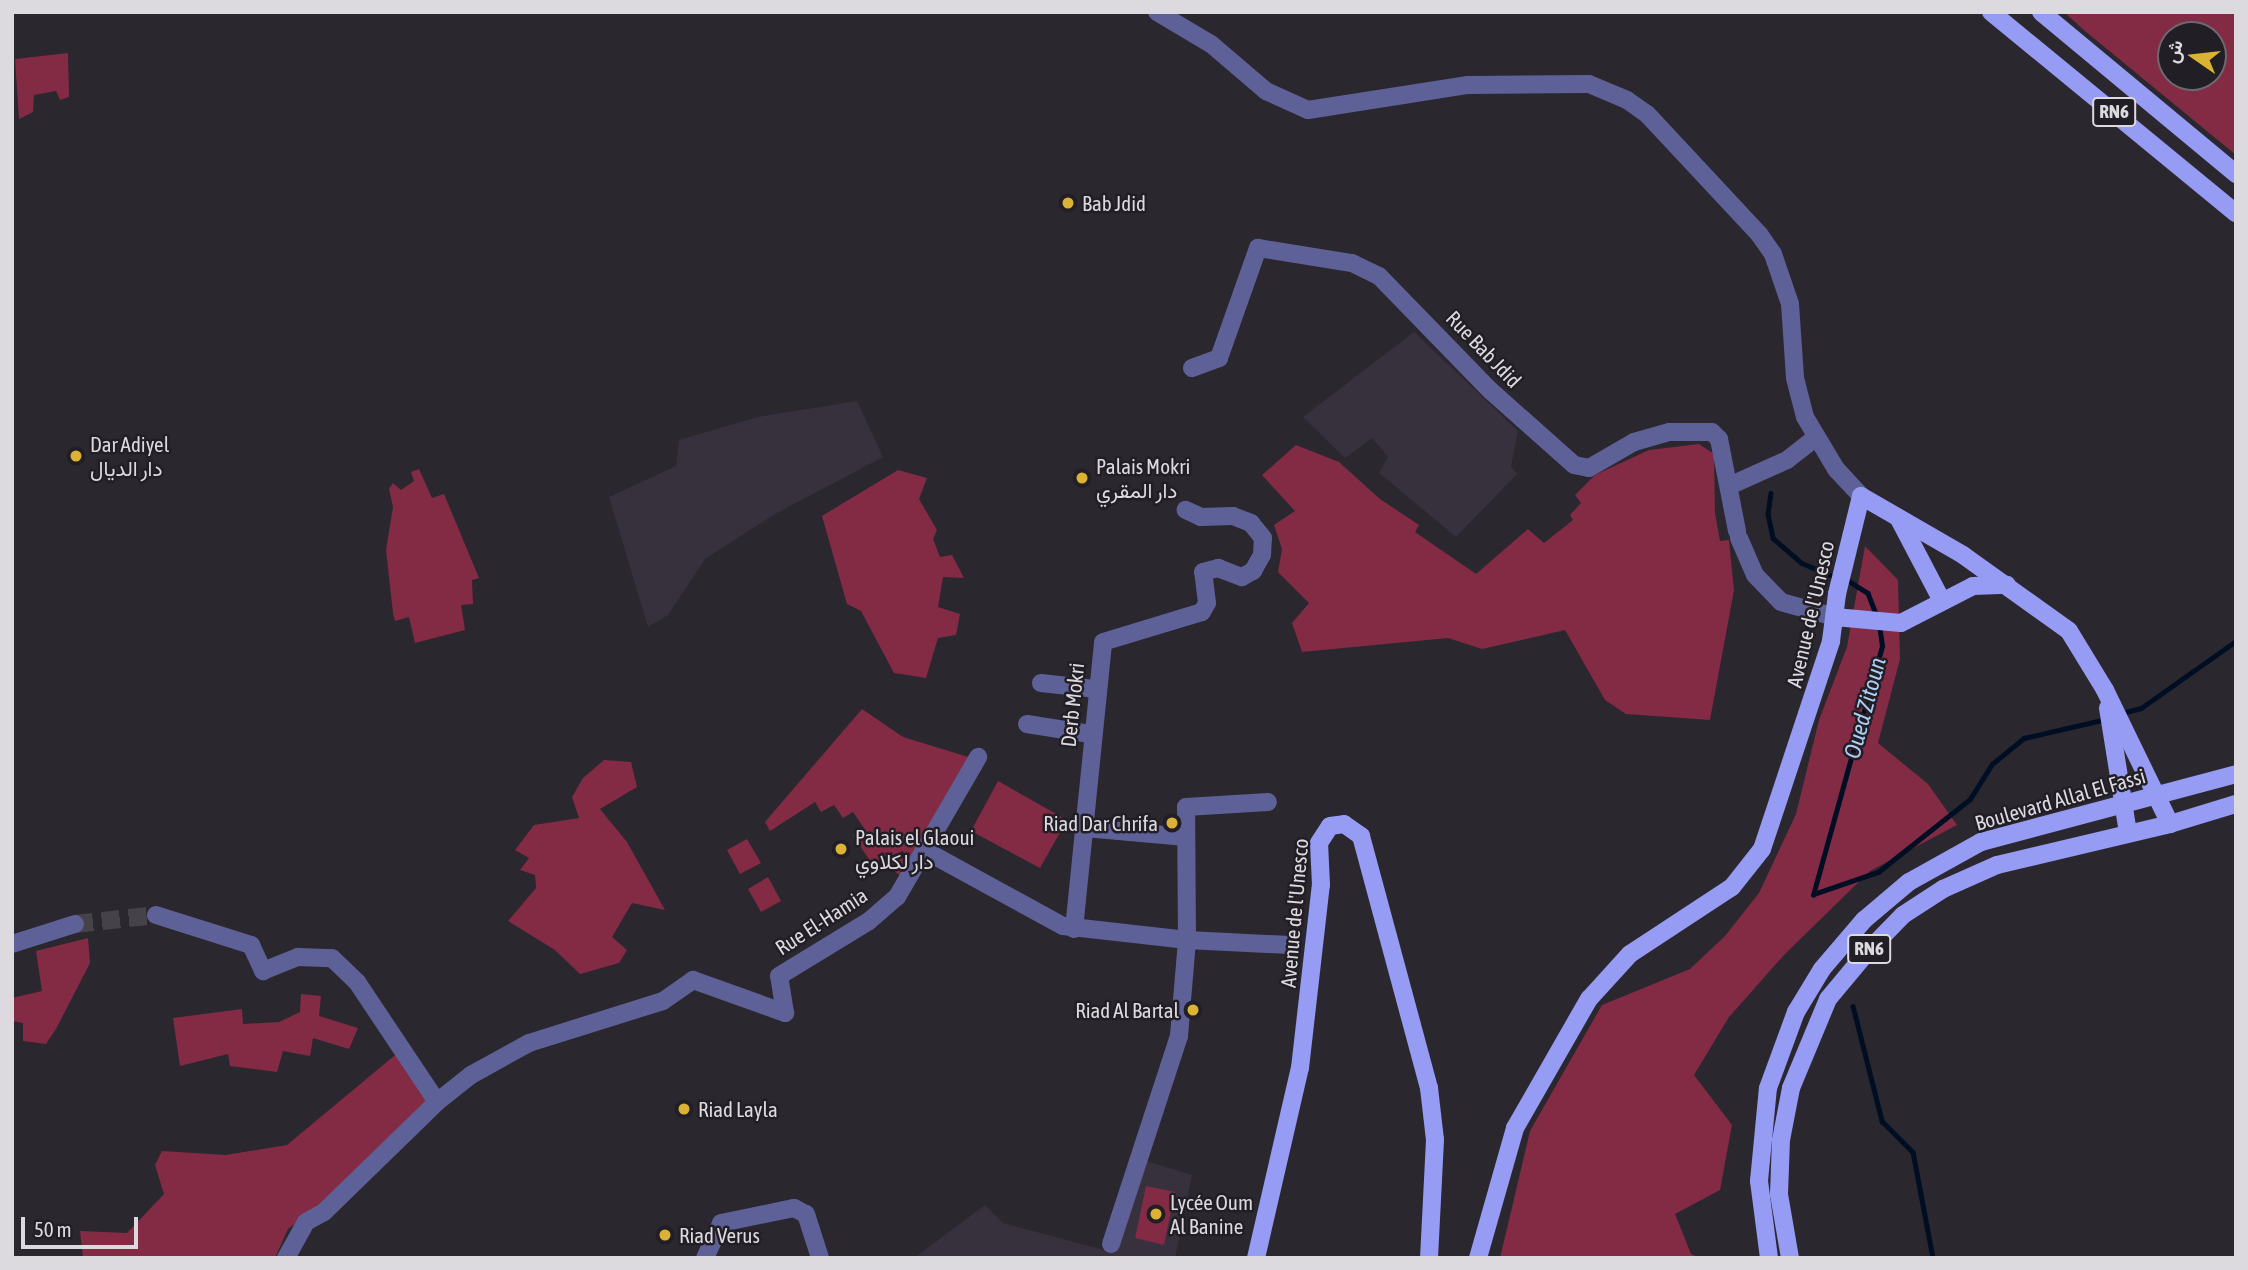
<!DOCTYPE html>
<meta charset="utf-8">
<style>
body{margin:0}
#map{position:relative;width:2248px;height:1270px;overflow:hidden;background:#2b272f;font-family:"Asap Condensed",Vazirmatn,sans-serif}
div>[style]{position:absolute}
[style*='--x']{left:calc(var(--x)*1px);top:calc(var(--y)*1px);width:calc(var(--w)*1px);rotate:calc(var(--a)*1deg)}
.built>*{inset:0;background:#37303d}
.green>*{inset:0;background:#832a45}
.stream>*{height:4.5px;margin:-2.25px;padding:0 2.25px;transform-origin:2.25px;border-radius:2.25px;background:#000e23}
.minor-tunnel>*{height:18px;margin-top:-9px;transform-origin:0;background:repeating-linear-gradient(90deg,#464249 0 18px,transparent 0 27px)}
.minor>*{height:18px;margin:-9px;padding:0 9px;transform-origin:9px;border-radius:9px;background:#5e6197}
.major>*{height:18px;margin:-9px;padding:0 9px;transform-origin:9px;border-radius:9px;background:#969bf4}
.dots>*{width:19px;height:19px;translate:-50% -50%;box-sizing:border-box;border:4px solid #221e25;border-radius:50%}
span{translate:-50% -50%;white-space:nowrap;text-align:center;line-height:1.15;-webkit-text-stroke:5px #221e25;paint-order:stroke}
.shield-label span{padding:2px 5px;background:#221e25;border:2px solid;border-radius:5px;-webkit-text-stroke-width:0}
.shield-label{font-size:19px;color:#dcdadf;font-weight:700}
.poi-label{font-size:21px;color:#dcdadf}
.left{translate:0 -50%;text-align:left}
.right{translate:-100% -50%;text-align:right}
.street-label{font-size:21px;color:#dcdadf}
.water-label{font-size:23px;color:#adcef4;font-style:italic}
.frame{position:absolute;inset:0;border:14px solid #dcdadf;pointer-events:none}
.north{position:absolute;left:2157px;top:21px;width:70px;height:70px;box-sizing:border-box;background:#221e25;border:2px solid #6c696f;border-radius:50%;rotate:284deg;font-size:19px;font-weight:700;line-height:28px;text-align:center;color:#dcdadf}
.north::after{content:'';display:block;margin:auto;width:24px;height:32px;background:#dbb233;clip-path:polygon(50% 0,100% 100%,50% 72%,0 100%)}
.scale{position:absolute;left:21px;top:1217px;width:117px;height:32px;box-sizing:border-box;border:4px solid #dcdadf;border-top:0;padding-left:9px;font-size:21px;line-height:24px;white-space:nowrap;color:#dcdadf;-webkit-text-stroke:5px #221e25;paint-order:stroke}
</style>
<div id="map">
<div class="built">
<div style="clip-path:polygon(1414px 332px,1518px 431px,1511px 466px,1517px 474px,1456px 537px,1379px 473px,1388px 457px,1372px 438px,1345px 458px,1303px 417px)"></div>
<div style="clip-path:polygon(857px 401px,883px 457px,775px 514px,705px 559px,668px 615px,648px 627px,609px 497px,676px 466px,679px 440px,758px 417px)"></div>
<div style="clip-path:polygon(1146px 1161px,1192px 1175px,1175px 1258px,914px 1258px,985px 1205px,1003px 1223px,1115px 1253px)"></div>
</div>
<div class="green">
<div style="clip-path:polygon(evenodd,2064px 12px,2236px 12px,2236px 155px,2085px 31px,2064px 12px,2171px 35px,2213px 35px,2213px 77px,2171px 77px,2171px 35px)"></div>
<div style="clip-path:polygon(68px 53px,69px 97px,60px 100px,56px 91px,34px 95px,33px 112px,19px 119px,15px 59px)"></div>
<div style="clip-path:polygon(1699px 444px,1714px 454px,1715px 513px,1720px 541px,1729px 540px,1734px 590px,1710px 720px,1626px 714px,1605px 700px,1565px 630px,1482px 649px,1448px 638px,1302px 652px,1292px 623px,1309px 603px,1278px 572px,1282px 549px,1274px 525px,1295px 511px,1262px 475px,1296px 445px,1339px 462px,1380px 499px,1419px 525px,1415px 532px,1476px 574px,1528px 529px,1544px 543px,1573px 520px,1570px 515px,1581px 503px,1575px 495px,1595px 475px,1649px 450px)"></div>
<div style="clip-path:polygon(419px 469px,432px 498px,444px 494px,479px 578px,472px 580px,473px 604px,461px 605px,465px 630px,415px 643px,409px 617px,395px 621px,393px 613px,386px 550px,393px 507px,389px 489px,393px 483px,401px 490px,414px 481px,411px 472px)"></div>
<div style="clip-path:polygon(898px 470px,927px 478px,919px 499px,937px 530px,933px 539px,940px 557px,952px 555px,964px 578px,943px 577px,938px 607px,960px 614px,956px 635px,938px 638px,926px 678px,894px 673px,861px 611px,847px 604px,822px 516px)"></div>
<div style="clip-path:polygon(1865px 546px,1898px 580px,1900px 659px,1878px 743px,1928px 784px,1957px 825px,1870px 871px,1784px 955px,1729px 1017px,1694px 1075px,1732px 1125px,1720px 1190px,1675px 1214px,1691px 1254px,1700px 1258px,1500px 1258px,1530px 1131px,1602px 1005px,1690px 969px,1725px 936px,1759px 893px,1796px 814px,1819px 720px,1847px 647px)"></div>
<div style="clip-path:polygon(862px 709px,903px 737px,975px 759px,901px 876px,875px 858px,870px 861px,853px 835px,864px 828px,853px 812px,843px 818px,834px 805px,821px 812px,815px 802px,770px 831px,765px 822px)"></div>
<div style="clip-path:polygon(604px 760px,631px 762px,637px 787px,600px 809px,627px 842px,665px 910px,632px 903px,612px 937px,627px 950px,619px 963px,580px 974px,555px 950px,508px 921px,536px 888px,535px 875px,520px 870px,529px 858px,515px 850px,534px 825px,579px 818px,572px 797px,583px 778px)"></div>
<div style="clip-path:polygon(998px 781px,1067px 820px,1040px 868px,971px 831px)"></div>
<div style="clip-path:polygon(747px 839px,761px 863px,740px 874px,727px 850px)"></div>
<div style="clip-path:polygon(768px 877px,781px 901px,761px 912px,748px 889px)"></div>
<div style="clip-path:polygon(88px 938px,90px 963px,56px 1029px,46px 1044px,23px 1041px,23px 1023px,12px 1021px,12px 998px,42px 991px,36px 951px)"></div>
<div style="clip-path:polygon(301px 994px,321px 996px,319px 1016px,358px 1028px,349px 1049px,313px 1038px,310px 1056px,283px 1051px,277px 1072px,230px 1066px,228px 1054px,180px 1066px,173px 1018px,242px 1009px,243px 1024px,279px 1022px,300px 1012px)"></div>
<div style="clip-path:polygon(400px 1051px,436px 1103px,352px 1183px,288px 1229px,275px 1258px,83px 1258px,80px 1231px,127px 1233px,164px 1194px,155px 1165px,162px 1151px,226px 1155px,287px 1145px)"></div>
<div style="clip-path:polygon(1146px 1186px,1175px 1192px,1164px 1245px,1135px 1238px)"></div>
</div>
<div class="stream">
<div style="--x:1771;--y:493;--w:21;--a:98"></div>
<div style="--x:1768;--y:514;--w:25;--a:78"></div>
<div style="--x:1773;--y:538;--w:38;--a:41"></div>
<div style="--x:1802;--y:563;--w:36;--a:23"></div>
<div style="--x:1844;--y:578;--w:28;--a:32"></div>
<div style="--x:1868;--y:593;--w:25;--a:69"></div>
<div style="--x:2126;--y:712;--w:16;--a:-15"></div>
<div style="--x:2141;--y:708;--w:116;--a:-35.2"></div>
<div style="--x:1814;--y:894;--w:68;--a:-19"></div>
<div style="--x:1878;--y:872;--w:117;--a:-38.4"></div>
<div style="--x:1970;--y:799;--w:41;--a:-57.8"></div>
<div style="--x:1992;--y:764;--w:41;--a:-39.1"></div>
<div style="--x:2024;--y:738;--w:84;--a:-13"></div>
<div style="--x:1813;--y:895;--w:258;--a:-74.5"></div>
<div style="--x:1882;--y:646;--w:21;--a:-98"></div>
<div style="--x:1853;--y:1006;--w:119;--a:75.8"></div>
<div style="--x:1882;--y:1121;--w:44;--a:45"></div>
<div style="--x:1913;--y:1152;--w:108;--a:79.3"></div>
</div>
<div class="minor-tunnel">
<div style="--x:75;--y:924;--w:81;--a:-6.3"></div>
</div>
<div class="minor">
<div style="--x:1157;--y:12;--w:63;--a:30.7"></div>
<div style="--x:1211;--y:44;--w:72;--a:40.5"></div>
<div style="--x:1266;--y:91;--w:46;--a:24.3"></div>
<div style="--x:1308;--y:110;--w:162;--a:-8.9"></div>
<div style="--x:1468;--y:85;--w:121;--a:-0.5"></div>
<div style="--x:1589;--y:84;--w:41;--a:22.8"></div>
<div style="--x:1627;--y:100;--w:24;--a:35"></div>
<div style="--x:1647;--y:114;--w:164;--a:47"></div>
<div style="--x:1759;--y:234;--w:24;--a:55"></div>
<div style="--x:1773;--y:254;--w:53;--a:71.2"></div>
<div style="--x:1790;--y:304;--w:74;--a:86.1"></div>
<div style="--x:1795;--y:378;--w:40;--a:75.6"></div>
<div style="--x:1805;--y:417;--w:61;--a:59.2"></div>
<div style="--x:1836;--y:469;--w:37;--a:47"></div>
<div style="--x:1192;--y:368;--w:29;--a:-20"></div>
<div style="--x:1219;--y:358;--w:117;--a:-70.5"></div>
<div style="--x:1258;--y:248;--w:95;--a:9.1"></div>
<div style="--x:1352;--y:263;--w:30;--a:26"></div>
<div style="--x:1379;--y:276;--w:161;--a:45.8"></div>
<div style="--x:1491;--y:391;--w:111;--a:41.7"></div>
<div style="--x:1574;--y:465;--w:15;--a:11"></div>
<div style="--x:1589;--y:468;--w:52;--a:-30"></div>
<div style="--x:1634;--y:442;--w:36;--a:-16"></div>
<div style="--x:1669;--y:432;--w:43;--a:0"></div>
<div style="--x:1712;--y:432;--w:10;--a:45"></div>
<div style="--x:1719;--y:439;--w:94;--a:78.9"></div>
<div style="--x:1729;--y:486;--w:64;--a:-24.1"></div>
<div style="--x:1787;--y:460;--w:36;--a:-38"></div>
<div style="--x:1739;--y:538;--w:40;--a:66.6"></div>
<div style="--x:1755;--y:575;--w:37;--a:46"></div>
<div style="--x:1781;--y:602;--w:56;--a:15.5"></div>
<div style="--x:1041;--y:683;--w:54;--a:6.3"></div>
<div style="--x:1027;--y:724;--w:64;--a:9"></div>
<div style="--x:1085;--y:828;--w:101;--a:5.1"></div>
<div style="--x:924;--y:850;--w:158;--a:28.7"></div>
<div style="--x:1063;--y:926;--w:125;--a:6.4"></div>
<div style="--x:1187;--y:940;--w:103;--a:2.8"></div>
<div style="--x:156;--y:915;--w:100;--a:17.5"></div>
<div style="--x:251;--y:945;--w:29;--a:65"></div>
<div style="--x:263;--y:971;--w:38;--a:-22"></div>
<div style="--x:298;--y:957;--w:34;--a:2"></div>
<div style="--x:332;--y:958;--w:35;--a:44"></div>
<div style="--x:357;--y:982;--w:144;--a:56.3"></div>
<div style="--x:1074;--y:929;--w:288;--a:-84.2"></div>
<div style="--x:1103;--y:642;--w:103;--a:-16.9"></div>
<div style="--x:1202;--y:612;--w:10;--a:-61"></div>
<div style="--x:1207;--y:603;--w:31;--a:-97"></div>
<div style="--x:1203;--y:572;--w:16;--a:-15"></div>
<div style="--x:1218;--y:568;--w:26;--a:21"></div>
<div style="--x:1242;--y:577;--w:13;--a:-29"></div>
<div style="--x:1253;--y:571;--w:18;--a:-61"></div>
<div style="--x:1262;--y:555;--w:17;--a:-87"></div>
<div style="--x:1263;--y:538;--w:19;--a:-129"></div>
<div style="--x:1251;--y:523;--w:19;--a:-159"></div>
<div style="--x:1233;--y:516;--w:32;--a:178"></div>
<div style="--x:1201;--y:517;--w:17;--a:-155"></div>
<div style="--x:12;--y:944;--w:66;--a:-17.6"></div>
<div style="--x:1111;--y:1244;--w:219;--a:-71.9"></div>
<div style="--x:1179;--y:1036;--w:96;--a:-85.2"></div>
<div style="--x:1187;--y:940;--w:133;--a:-90.4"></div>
<div style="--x:1186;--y:807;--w:82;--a:-3.5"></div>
<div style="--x:286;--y:1258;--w:41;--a:-60.9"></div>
<div style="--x:306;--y:1222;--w:21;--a:-29"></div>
<div style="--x:324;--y:1212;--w:158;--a:-44.2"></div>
<div style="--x:437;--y:1102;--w:43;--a:-38.5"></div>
<div style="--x:471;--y:1075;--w:66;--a:-28.9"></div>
<div style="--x:529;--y:1043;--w:140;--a:-17.4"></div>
<div style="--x:663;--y:1001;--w:37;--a:-35"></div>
<div style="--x:693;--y:980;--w:98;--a:19.7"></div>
<div style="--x:785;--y:1013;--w:37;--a:-99"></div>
<div style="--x:779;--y:976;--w:105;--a:-31.4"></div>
<div style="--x:869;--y:921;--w:37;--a:-41"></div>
<div style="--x:897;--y:897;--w:162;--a:-59.9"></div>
<div style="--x:705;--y:1258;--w:38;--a:-65"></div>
<div style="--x:721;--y:1223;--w:75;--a:-11.6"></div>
<div style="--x:794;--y:1208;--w:13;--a:27"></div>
<div style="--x:806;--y:1214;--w:46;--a:72.3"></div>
</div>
<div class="major">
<div style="--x:1991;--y:12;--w:317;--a:39.4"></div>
<div style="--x:2041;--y:12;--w:254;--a:39.7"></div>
<div style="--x:1899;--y:519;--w:93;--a:62.3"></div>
<div style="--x:1835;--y:617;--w:66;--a:5.2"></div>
<div style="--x:1901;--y:623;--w:81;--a:-27.2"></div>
<div style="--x:1973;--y:586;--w:34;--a:-2"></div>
<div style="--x:2108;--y:708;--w:127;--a:80.9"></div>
<div style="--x:1256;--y:1258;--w:195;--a:-77"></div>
<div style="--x:1300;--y:1068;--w:184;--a:-83.5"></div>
<div style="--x:1321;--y:885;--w:42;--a:-92.7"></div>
<div style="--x:1319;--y:843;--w:20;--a:-57"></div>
<div style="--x:1330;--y:826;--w:14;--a:-8"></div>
<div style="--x:1344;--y:824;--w:21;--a:35"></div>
<div style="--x:1361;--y:836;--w:261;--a:74.9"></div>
<div style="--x:1429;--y:1088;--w:52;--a:83.4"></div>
<div style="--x:1435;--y:1140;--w:118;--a:92.9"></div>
<div style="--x:1478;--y:1258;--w:135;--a:-74.1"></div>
<div style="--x:1515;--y:1128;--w:149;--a:-60.2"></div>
<div style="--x:1589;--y:999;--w:61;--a:-47.7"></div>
<div style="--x:1630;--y:954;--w:122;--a:-33.3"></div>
<div style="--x:1732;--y:887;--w:48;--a:-51.7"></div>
<div style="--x:1762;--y:849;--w:219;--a:-71.6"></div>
<div style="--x:1831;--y:641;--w:47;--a:-82.7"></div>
<div style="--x:1837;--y:594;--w:101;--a:-76.2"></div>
<div style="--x:1861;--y:496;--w:118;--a:30"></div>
<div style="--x:1963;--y:555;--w:130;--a:35.6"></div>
<div style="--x:2069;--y:631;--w:69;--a:58.6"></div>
<div style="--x:2105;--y:690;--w:149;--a:64.1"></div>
<div style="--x:1769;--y:1258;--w:78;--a:-97.4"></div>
<div style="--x:1759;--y:1181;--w:93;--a:-84.5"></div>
<div style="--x:1768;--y:1088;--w:81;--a:-69.8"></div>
<div style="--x:1796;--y:1012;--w:50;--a:-58.8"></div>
<div style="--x:1822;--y:969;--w:65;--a:-49.4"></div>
<div style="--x:1864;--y:920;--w:59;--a:-40.2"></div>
<div style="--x:1909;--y:882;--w:82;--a:-29.1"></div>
<div style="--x:1981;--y:842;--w:264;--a:-14.9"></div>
<div style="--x:1790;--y:1258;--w:65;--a:-99.8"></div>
<div style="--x:1779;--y:1194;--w:54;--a:-87.9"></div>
<div style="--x:1781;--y:1140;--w:53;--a:-79.1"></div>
<div style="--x:1791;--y:1088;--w:96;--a:-67.4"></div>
<div style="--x:1828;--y:999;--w:62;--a:-50.2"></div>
<div style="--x:1868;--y:951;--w:50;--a:-45.8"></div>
<div style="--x:1903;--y:915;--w:48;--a:-33"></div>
<div style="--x:1943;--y:889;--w:59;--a:-24"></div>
<div style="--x:1997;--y:865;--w:178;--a:-13.3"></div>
<div style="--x:2170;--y:824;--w:69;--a:-16.9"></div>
</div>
<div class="dots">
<div style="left:1068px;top:203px;background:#dbb233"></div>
<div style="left:76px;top:456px;background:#dbb233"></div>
<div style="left:1082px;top:478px;background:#dbb233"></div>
<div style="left:1172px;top:823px;background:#dbb233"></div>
<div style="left:841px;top:849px;background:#dbb233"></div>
<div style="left:1193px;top:1010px;background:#dbb233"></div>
<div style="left:684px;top:1109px;background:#dbb233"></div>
<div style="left:1156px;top:1214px;background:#dbb233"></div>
<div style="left:665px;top:1235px;background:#dbb233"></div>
</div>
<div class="shield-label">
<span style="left:2114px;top:112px">RN6</span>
<span style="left:1869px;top:949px">RN6</span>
</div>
<div class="poi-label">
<span class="left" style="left:1082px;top:203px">Bab Jdid</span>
<span class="left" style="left:90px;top:456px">Dar Adiyel<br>دار الديال</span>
<span class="left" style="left:1096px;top:478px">Palais Mokri<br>دار المقري</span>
<span class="right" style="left:1158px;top:823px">Riad Dar Chrifa</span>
<span class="left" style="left:855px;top:849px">Palais el Glaoui<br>دار لكلاوي</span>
<span class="right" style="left:1179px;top:1010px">Riad Al Bartal</span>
<span class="left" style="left:698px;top:1109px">Riad Layla</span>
<span class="left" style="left:1170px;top:1214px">Lycée Oum<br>Al Banine</span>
<span class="left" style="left:679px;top:1235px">Riad Verus</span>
</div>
<div class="street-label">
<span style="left:1484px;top:349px;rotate:46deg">Rue Bab Jdid</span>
<span style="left:1810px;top:614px;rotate:-77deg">Avenue de l'Unesco</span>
<span style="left:1072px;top:705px;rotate:-84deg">Derb Mokri</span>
<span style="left:2060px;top:799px;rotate:-16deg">Boulevard Allal El Fassi</span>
<span style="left:1294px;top:913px;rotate:-85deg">Avenue de l'Unesco</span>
<span style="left:821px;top:921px;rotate:-33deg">Rue El-Hamia</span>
</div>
<div class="water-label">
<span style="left:1865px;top:708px;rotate:-75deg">Oued Zitoun</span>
</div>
<div class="frame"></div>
<div class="north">ش</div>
<div class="scale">50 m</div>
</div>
